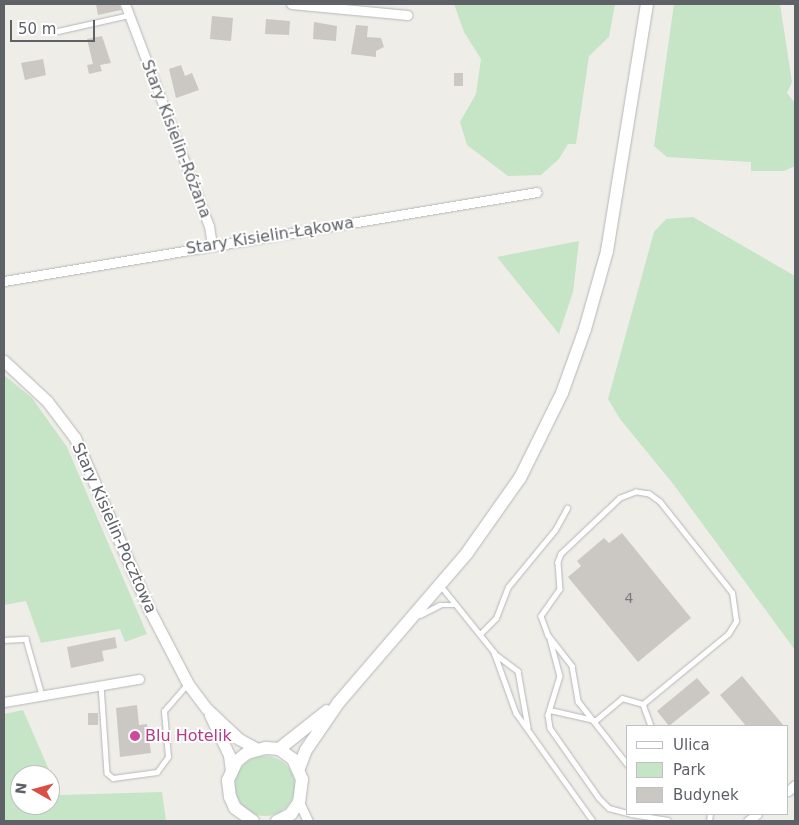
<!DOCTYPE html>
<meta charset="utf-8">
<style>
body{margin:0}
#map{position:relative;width:799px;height:825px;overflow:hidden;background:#efede7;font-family:"DejaVu Sans",sans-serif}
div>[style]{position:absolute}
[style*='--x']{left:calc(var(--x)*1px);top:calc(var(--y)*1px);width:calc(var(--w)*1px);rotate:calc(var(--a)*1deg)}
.green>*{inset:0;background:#c6e4c6}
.round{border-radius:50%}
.building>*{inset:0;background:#cbc8c4}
.roads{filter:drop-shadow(0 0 1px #b4b6ba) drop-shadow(0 0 1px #b4b6ba)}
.service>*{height:4.5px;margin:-2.25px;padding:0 2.25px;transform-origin:2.25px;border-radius:2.25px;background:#fff}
.minor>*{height:9px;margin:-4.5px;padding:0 4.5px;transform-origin:4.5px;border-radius:4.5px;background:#fff}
.tertiary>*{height:11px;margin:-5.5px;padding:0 5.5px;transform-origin:5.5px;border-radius:5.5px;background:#fff}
.secondary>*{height:12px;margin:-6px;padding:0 6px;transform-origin:6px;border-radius:6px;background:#fff}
.dots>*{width:14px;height:14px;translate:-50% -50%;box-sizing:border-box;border:2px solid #fff;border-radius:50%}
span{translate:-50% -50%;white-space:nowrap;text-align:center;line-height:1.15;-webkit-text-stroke:4px #fff;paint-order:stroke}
.number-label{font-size:14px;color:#797b7e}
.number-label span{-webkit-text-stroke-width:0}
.street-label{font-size:16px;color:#5e6166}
.hotel-label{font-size:16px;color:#b23c85}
.left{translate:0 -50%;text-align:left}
.frame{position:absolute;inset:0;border:5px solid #5e6166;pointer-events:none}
.legend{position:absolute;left:626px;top:725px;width:162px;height:90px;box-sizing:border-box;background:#fff;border:1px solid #bfc0c2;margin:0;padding:6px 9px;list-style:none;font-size:15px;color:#5e6166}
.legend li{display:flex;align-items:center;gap:10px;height:25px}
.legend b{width:25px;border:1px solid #bfc0c2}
.north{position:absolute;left:10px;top:765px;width:50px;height:50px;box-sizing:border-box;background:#fff;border:1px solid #bfc0c2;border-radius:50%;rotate:277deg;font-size:14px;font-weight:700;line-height:20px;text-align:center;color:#5e6166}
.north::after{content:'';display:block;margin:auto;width:18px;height:22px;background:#d94f43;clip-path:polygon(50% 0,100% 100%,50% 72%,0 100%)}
.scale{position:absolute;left:10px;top:20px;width:85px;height:22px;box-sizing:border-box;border:2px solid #5e6166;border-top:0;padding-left:6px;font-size:15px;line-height:18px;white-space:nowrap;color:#5e6166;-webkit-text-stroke:4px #fff;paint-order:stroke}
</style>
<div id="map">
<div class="green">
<div style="clip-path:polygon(454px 4px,615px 4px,609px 37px,589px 56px,576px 144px,568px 144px,559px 159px,541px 175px,508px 176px,467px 145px,460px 122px,476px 94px,481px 59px,464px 32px)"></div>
<div style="clip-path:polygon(674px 4px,780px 4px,792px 82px,787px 93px,795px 103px,795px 166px,784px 171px,751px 171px,751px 162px,667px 157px,654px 146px)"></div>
<div style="clip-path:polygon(693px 217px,795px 276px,795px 650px,674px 485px,620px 419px,608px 399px,654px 232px,666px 219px)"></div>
<div style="clip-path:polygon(579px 241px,573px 292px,559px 334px,497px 257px)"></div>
<div style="clip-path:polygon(4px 375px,32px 398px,67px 447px,147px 634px,125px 642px,120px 629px,41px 643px,26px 601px,4px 605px)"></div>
<div style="clip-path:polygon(evenodd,23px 710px,60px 795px,162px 792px,166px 821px,4px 821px,4px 714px,23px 710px,20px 775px,50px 775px,50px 805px,20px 805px,20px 775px)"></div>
<div class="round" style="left:235px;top:756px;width:60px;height:60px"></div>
</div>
<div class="building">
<div style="clip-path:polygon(96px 4px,119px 4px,121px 10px,98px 15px)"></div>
<div style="clip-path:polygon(212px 16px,233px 18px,231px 41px,210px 39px)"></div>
<div style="clip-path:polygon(266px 19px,290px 21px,289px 35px,265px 34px)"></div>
<div style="clip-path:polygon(314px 22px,337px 26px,336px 41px,313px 39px)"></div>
<div style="clip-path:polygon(356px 25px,368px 26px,367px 37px,381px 38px,384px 47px,376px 51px,376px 57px,351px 54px)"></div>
<div style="clip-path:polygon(102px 36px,111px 63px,100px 65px,102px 71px,89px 74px,87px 65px,93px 64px,87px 39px)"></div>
<div style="clip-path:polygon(43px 59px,46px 75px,25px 80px,21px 63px)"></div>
<div style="clip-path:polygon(181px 65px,185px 76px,192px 73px,199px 90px,176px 98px,169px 69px)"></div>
<div style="clip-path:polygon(454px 73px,463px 73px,463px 86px,454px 86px)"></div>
<div style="clip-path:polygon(622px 533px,691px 618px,638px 662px,568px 577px,581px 566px,577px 561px,604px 538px,609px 543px)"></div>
<div style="clip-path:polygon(115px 637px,117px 648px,102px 651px,104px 661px,71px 668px,67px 647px)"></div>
<div style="clip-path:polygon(742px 676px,784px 726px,746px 726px,720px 695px)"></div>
<div style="clip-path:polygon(697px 678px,710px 693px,669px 726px,657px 711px)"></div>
<div style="clip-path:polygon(137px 705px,139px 725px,147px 724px,151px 753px,120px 757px,116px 708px)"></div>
<div style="clip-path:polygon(88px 713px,98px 713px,98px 725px,88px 725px)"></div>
</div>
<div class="roads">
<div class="service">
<div style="--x:58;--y:31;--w:73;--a:-12.7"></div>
<div style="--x:441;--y:586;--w:85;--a:51.2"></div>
<div style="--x:494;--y:652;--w:65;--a:70.2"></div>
<div style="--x:516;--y:713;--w:133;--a:54.5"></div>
<div style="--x:420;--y:615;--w:22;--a:-27"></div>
<div style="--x:440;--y:605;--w:17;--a:0"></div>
<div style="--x:481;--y:633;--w:21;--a:-45"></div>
<div style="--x:496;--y:618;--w:33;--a:-69"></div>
<div style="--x:508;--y:587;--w:74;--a:-50.5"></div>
<div style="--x:555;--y:530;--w:25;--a:-61"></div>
<div style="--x:550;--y:639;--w:38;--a:75"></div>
<div style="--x:560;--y:676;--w:41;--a:107.1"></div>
<div style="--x:548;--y:715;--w:13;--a:81"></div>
<div style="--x:550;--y:728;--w:85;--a:55"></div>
<div style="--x:599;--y:798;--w:14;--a:45"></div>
<div style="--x:609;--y:808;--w:20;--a:15"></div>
<div style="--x:4;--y:640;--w:22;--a:-3"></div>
<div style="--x:26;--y:639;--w:58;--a:74.1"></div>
<div style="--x:494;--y:653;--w:30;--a:37"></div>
<div style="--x:518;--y:671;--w:57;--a:79.9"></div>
<div style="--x:101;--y:685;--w:88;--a:86.1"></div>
<div style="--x:107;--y:773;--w:8;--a:40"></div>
<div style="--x:113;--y:778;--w:44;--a:-7.8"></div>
<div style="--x:157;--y:772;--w:19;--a:-54"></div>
<div style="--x:168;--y:757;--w:46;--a:-95"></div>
<div style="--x:164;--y:711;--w:35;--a:-49"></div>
<div style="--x:643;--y:704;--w:23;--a:70"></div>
<div style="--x:550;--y:710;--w:45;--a:12.8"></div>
<div style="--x:595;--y:721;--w:35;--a:-40"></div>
<div style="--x:622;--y:698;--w:22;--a:16"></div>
<div style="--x:643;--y:704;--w:110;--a:-39.5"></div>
<div style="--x:728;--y:634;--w:15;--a:-58"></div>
<div style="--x:736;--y:621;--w:28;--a:-98"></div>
<div style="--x:732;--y:593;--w:116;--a:-128.4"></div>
<div style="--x:660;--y:502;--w:14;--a:-144"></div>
<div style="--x:649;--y:494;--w:13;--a:-171"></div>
<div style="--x:636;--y:492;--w:17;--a:159"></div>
<div style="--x:620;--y:498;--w:81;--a:136.5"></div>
<div style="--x:561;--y:554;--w:9;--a:111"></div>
<div style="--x:558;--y:562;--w:27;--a:86"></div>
<div style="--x:560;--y:589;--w:33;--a:125"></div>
<div style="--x:541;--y:616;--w:20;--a:70"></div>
<div style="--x:548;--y:635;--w:39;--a:52"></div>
<div style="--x:572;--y:666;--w:36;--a:80"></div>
<div style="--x:578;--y:701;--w:81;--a:52"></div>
<div style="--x:631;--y:814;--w:37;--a:9"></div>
<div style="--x:709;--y:821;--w:7;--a:-82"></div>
</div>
<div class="minor">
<div style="--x:125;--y:4;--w:237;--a:69.3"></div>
<div style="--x:209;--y:226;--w:20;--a:81"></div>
<div style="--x:291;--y:4;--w:117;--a:5.4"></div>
<div style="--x:4;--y:281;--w:540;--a:-9.48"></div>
<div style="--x:4;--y:702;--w:137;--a:-9.7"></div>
<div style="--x:788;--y:791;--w:9;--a:-41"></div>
<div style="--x:299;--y:802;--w:21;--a:65"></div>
<div style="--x:748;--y:821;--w:11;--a:-38"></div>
</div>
<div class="tertiary">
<div style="--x:4;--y:361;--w:59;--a:42.9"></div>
<div style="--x:47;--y:401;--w:46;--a:52.9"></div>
<div style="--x:75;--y:438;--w:186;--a:66.6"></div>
<div style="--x:149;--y:609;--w:85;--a:62.5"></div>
<div style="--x:188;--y:684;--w:31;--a:53"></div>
<div style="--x:207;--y:709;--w:44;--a:43.2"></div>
<div style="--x:239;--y:739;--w:21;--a:29"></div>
<div style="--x:210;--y:715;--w:44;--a:64.6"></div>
<div style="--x:229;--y:755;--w:16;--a:83"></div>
</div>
<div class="secondary">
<div style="--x:279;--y:749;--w:61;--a:-38.4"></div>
<div style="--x:299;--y:768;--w:19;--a:-69"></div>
<div style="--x:306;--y:750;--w:58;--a:-55.5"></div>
<div style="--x:339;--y:702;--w:196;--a:-49.3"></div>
<div style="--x:467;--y:553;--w:92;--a:-54.8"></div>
<div style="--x:520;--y:478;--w:95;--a:-63.7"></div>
<div style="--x:562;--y:393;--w:68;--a:-70.2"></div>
<div style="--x:585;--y:329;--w:81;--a:-74.2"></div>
<div style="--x:607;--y:251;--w:250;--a:-80.8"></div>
<div style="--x:253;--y:821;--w:22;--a:-144"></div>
<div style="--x:235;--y:808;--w:12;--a:-114"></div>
<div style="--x:230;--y:797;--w:17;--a:-97"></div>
<div style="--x:228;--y:780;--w:21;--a:-65"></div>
<div style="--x:237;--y:761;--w:13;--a:-39"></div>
<div style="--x:247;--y:753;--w:20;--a:-15"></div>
<div style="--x:266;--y:748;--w:13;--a:4"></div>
<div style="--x:279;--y:749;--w:17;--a:36"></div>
<div style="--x:293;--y:759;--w:22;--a:66"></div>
<div style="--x:302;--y:779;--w:23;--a:97"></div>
<div style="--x:299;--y:802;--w:14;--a:124"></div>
<div style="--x:291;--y:814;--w:16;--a:153"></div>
</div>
</div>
<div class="dots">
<div style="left:135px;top:736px;background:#d1479c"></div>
</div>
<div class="number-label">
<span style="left:629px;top:598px">4</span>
</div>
<div class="street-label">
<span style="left:176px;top:139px;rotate:69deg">Stary Kisielin-Różana</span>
<span style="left:270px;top:236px;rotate:-9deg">Stary Kisielin-Łąkowa</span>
<span style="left:114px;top:528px;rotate:66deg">Stary Kisielin-Pocztowa</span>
</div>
<div class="hotel-label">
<span class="left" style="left:145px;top:736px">Blu Hotelik</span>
</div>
<div class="frame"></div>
<ul class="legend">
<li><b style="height:6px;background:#fff"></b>Ulica</li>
<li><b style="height:14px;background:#c6e4c6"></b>Park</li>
<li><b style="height:14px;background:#cbc8c4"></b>Budynek</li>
</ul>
<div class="north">N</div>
<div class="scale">50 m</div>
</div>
